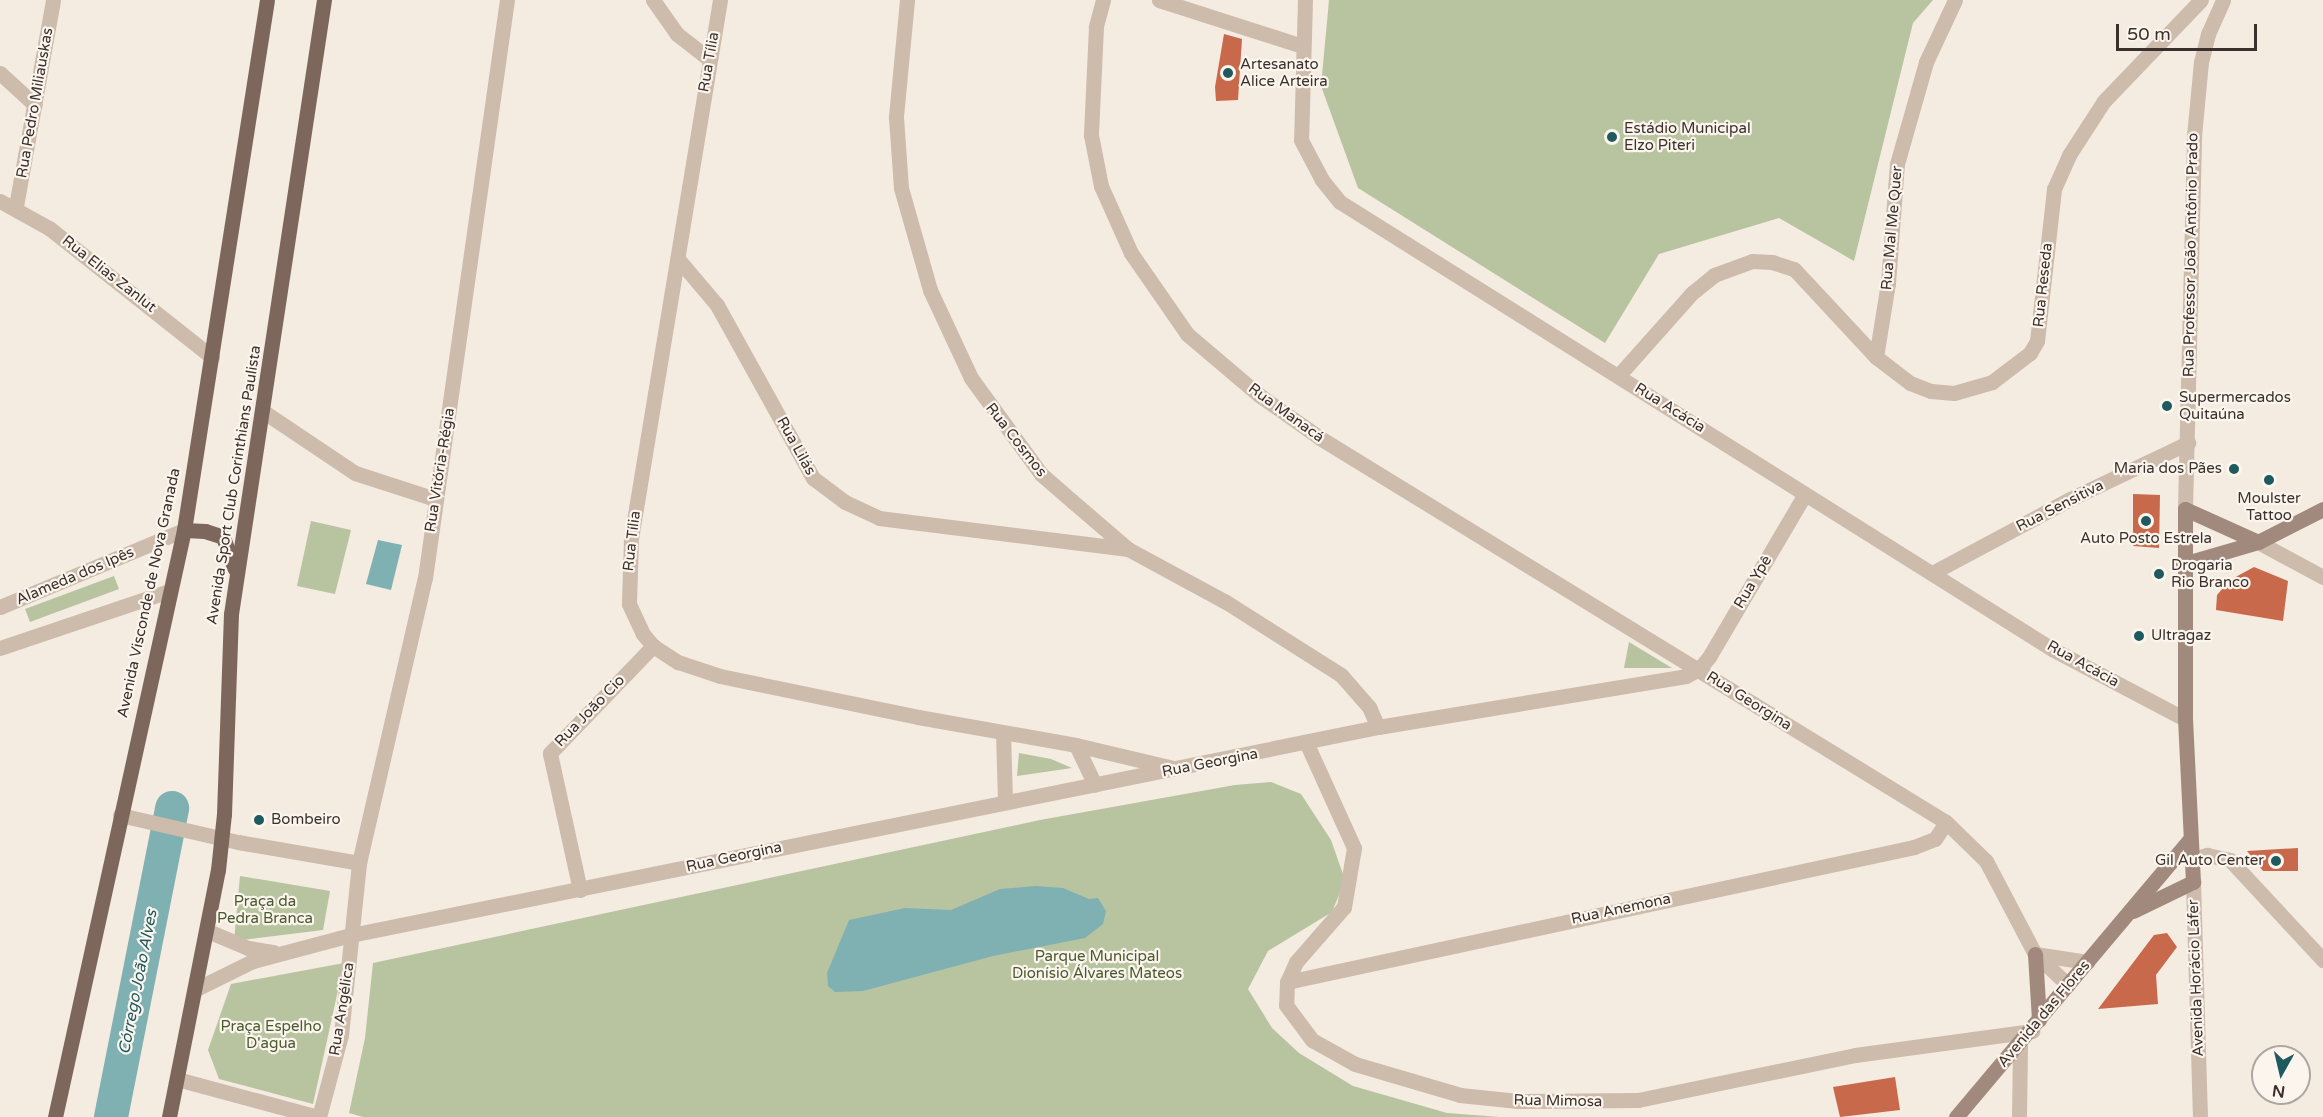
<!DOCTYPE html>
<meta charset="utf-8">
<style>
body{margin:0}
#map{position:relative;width:2323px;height:1117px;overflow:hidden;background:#f4ebe1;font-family:"Varela Round",sans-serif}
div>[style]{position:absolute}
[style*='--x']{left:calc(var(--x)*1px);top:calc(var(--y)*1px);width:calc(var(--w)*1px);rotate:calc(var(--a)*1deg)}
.green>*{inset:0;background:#b8c4a0}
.water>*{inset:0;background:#7fb0b2}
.river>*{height:34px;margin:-17px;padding:0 17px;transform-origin:17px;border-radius:17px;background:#7fb0b2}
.building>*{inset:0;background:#c8694b}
.minor>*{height:15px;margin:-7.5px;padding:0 7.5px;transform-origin:7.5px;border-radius:7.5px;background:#cdbbac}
.tertiary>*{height:15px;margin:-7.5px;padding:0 7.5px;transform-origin:7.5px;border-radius:7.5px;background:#cdbbac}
.secondary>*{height:15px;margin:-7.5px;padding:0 7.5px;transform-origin:7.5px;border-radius:7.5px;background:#a18a7d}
.primary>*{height:15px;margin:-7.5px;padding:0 7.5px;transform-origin:7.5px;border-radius:7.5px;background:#7d675c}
.dots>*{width:16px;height:16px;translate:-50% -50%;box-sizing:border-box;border:3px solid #fbf5ee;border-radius:50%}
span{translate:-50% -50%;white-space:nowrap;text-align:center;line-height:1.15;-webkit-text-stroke:4.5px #fbf5ee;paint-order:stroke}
.street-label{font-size:15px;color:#3b302b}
.poi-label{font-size:15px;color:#3b302b}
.left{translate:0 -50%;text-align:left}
.right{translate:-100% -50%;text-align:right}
.park-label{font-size:15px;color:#4a5a2e}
.water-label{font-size:16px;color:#1f5a5e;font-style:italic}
.north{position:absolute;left:2251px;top:1045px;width:60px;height:60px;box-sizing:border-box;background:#fbf5ee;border:2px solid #aea6a0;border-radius:50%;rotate:188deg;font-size:16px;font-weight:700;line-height:24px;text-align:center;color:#3b302b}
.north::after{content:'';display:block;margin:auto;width:21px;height:27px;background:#1f5a5e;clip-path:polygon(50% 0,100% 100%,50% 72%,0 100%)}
.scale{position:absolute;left:2116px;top:24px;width:141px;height:27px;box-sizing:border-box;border:3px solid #3b302b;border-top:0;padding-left:8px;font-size:18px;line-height:21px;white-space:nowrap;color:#3b302b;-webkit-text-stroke:4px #fbf5ee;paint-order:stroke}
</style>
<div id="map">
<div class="green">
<div style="clip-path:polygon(1329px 0,1933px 0,1913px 23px,1854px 261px,1779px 218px,1659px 254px,1605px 343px,1358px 188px,1321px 86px)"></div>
<div style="clip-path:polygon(311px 521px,351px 530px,335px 594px,297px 586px)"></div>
<div style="clip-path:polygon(114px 576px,119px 589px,30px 622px,25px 609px)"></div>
<div style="clip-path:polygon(1629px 642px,1672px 668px,1624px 668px)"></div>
<div style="clip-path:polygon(1019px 753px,1051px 759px,1072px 768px,1017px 776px)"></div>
<div style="clip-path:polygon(1271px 782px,1301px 794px,1331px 840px,1345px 880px,1332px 912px,1268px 951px,1248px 989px,1272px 1028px,1299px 1053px,1353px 1086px,1447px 1113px,1500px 1117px,363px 1117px,349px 1113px,365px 1038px,373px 963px,1040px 820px,1235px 785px)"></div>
<div style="clip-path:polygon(240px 876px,330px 891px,323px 930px,234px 941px)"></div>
<div style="clip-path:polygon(344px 963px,313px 1104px,219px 1079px,208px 1050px,231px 984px)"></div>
</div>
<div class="water">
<div style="clip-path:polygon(378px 540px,402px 545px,391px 590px,366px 584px)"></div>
<div style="clip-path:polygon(1035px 886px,1063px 888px,1089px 899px,1098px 898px,1106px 911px,1103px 924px,1085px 938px,993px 956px,863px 991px,835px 992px,828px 986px,827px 973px,849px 920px,905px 908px,951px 910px,1000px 889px)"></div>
</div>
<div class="river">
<div style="--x:111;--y:1117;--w:315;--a:-78.8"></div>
</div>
<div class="building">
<div style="clip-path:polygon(1224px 34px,1242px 39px,1238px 100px,1216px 101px,1215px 87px)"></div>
<div style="clip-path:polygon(2133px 494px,2160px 495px,2159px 548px,2133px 546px)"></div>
<div style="clip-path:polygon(2254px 567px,2288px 581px,2283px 621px,2216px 610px,2217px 595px,2230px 580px)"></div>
<div style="clip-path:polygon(2298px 848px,2298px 871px,2263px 871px,2247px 851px)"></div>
<div style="clip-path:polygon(2167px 933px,2177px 947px,2156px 975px,2158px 1004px,2098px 1009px,2154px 935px)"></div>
<div style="clip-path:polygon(1895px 1077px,1900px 1110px,1840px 1117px,1833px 1087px)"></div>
</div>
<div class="minor">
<div style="--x:653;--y:0;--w:42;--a:54.8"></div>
<div style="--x:677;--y:34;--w:41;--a:38"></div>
<div style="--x:720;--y:0;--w:546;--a:99.38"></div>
<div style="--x:631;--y:539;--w:65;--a:91.8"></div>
<div style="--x:629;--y:604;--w:33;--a:65"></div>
<div style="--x:643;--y:634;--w:16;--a:50"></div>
<div style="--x:653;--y:646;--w:30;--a:33"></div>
<div style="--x:678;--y:662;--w:44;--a:18.4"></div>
<div style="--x:720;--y:676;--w:202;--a:11.7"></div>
<div style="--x:918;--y:717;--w:160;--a:10"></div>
<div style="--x:1076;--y:745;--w:100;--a:13.3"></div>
<div style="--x:907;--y:0;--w:118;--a:95.4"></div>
<div style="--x:896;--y:117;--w:71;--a:86"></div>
<div style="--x:901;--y:188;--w:106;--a:74.1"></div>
<div style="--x:930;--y:290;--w:97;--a:65"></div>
<div style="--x:971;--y:378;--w:119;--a:53.9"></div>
<div style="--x:1041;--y:474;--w:41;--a:41.1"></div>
<div style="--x:1072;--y:501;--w:74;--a:40.6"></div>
<div style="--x:1128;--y:549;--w:111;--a:28.4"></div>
<div style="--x:1226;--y:602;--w:136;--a:32.4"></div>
<div style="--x:1341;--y:675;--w:43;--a:48.8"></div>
<div style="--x:1369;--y:707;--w:22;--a:66"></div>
<div style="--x:1103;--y:0;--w:28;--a:105"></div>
<div style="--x:1096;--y:27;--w:108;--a:92.7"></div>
<div style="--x:1091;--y:135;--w:52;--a:78.9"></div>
<div style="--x:1101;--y:186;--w:73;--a:65.9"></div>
<div style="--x:1131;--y:253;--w:98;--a:55.3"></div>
<div style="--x:1187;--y:334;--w:94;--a:40.3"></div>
<div style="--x:1259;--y:395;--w:75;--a:35.2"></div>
<div style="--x:1320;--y:438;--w:734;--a:31.53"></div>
<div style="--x:1946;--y:822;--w:56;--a:44.3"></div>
<div style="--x:1986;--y:861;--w:105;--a:62.2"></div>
<div style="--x:2035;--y:954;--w:45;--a:43.2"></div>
<div style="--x:1159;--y:0;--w:150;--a:17.8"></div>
<div style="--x:1305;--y:0;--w:140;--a:91.6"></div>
<div style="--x:1301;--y:140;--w:45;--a:62.3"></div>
<div style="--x:1322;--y:180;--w:28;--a:51"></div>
<div style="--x:1340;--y:202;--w:841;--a:32.12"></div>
<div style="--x:2052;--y:649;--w:150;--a:27.8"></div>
<div style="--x:0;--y:73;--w:47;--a:42.4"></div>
<div style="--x:0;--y:201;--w:56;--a:28.9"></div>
<div style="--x:49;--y:228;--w:208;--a:38.4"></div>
<div style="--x:16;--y:206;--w:209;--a:-79.8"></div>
<div style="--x:678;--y:259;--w:60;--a:49.7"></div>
<div style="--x:717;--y:305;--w:198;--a:61"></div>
<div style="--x:813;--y:478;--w:40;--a:37"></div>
<div style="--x:845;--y:502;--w:38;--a:25"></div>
<div style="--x:879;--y:518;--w:251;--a:7.1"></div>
<div style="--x:1876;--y:357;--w:75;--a:-80.8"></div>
<div style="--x:1888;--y:283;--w:119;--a:-85.7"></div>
<div style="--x:1897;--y:164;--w:106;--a:-74.1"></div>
<div style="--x:1926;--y:62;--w:68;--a:-64.9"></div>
<div style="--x:1618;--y:376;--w:111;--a:-48.3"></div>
<div style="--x:1692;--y:293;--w:28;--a:-39"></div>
<div style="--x:1714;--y:275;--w:40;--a:-20.2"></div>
<div style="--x:1752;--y:261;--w:20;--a:3"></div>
<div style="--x:1772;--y:262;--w:23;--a:18"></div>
<div style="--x:1794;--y:269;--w:120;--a:47"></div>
<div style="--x:1876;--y:357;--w:43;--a:37.4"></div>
<div style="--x:1910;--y:383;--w:22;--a:21"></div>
<div style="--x:1931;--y:391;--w:23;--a:5"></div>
<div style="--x:1954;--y:393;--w:40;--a:-16"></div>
<div style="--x:1992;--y:382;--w:48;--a:-37.3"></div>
<div style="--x:2030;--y:353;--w:14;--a:-60"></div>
<div style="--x:2037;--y:341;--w:153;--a:-83.6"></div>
<div style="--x:2054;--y:189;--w:37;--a:-66"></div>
<div style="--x:2069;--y:155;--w:64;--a:-57.1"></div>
<div style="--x:2104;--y:101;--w:140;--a:-46.2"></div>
<div style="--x:264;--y:412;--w:110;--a:33.8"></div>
<div style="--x:355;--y:473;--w:84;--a:18"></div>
<div style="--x:2258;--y:542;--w:74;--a:28.3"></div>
<div style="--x:1934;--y:572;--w:154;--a:-28.2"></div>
<div style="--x:2070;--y:499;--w:131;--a:-25.4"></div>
<div style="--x:1003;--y:733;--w:69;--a:88.3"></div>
<div style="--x:1306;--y:742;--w:116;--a:65.6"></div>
<div style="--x:1354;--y:848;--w:60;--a:99.6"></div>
<div style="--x:1344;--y:907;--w:73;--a:131.1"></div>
<div style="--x:1296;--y:962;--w:22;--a:114"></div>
<div style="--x:1287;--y:982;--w:23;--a:92"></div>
<div style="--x:1286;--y:1005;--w:44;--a:53.4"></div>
<div style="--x:1312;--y:1040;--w:49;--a:29.2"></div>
<div style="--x:1355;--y:1064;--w:109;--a:16.4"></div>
<div style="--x:1460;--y:1095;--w:58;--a:5.9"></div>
<div style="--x:1518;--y:1101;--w:120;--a:-0.5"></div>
<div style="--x:1638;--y:1100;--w:222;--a:-11.7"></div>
<div style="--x:1855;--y:1055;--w:179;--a:-7.7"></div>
<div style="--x:1076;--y:745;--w:44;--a:64.6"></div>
<div style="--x:120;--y:815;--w:121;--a:12.9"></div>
<div style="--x:238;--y:842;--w:123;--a:9.8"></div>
<div style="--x:2192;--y:859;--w:16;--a:-15"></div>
<div style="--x:2207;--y:855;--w:24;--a:12"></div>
<div style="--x:2230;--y:860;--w:137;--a:47.1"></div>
<div style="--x:580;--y:890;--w:140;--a:-102.4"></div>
<div style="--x:550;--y:753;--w:149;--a:-46.1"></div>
<div style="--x:208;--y:931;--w:43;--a:23"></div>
<div style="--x:248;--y:948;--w:26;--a:9"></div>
<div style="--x:2035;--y:954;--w:53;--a:8.7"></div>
<div style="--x:1287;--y:982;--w:641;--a:-12.15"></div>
<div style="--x:1914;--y:847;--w:22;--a:-21"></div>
<div style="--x:1935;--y:839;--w:20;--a:-57"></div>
<div style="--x:196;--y:989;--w:64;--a:-26.2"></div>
<div style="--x:253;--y:961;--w:101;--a:-14.9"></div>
<div style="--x:351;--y:935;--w:1048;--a:-11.45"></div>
<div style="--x:1378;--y:727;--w:312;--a:-9.4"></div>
<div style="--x:1686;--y:676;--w:15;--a:-28"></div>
<div style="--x:1699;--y:669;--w:16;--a:-50"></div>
<div style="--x:1709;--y:657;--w:189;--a:-59.5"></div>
<div style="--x:177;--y:1079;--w:146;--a:15.1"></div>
<div style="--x:319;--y:1117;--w:85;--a:-75"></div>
<div style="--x:341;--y:1035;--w:173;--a:-84"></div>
<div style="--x:359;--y:863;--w:293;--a:-77"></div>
<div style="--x:425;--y:578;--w:584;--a:-81.93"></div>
<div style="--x:2019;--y:1117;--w:71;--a:-89.2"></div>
</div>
<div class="tertiary">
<div style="--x:2185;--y:509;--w:373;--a:-88.6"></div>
<div style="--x:2194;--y:136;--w:74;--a:-84.6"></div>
<div style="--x:2201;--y:62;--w:29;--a:-76"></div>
<div style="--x:2208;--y:34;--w:37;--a:-66"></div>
<div style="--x:0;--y:607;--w:199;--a:-22.7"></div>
<div style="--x:0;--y:648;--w:178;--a:-18.6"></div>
<div style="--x:2193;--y:882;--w:235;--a:88.3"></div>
</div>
<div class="secondary">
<div style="--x:2183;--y:564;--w:78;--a:-16.3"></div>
<div style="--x:2258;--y:542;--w:73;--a:-26.9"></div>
<div style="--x:2133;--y:911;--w:67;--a:-25.8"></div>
<div style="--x:2193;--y:882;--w:163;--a:-92.8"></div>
<div style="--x:2185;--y:719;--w:210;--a:-90"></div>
<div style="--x:2185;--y:509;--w:80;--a:24.3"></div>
<div style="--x:2035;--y:954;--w:66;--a:86.5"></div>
<div style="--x:1956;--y:1117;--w:363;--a:-49.9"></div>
</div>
<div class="primary">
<div style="--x:184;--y:530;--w:21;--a:3"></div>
<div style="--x:205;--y:531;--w:19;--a:18"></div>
<div style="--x:223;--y:537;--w:33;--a:70"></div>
<div style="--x:55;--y:1117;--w:601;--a:-77.61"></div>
<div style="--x:184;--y:530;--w:536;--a:-81.1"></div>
<div style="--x:169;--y:1117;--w:252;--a:-78.8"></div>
<div style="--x:218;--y:870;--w:56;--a:-83.9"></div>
<div style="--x:224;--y:814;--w:200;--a:-88"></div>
<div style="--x:231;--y:614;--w:621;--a:-81.39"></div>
</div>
<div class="dots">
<div style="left:1228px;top:73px;background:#1f5a5e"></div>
<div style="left:1612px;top:137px;background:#1f5a5e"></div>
<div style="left:2167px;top:406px;background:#1f5a5e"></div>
<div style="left:2234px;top:469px;background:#1f5a5e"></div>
<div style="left:2269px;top:480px;background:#1f5a5e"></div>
<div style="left:2146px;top:521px;background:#1f5a5e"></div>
<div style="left:2159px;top:574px;background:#1f5a5e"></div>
<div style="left:2139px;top:636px;background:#1f5a5e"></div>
<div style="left:259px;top:820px;background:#1f5a5e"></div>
<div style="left:2276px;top:861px;background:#1f5a5e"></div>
</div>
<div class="street-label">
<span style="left:709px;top:62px;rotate:-80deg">Rua Tília</span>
<span style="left:35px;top:103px;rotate:-80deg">Rua Pedro Miliauskas</span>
<span style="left:1892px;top:228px;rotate:-85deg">Rua Mal Me Quer</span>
<span style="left:2191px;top:255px;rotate:-89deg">Rua Professor João Antônio Prado</span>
<span style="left:109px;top:274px;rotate:38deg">Rua Elias Zanlut</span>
<span style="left:2043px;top:285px;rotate:-84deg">Rua Reseda</span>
<span style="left:1670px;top:408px;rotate:32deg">Rua Acácia</span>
<span style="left:1286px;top:413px;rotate:36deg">Rua Manacá</span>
<span style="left:1016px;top:440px;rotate:52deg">Rua Cosmos</span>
<span style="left:796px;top:446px;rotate:61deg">Rua Lilás</span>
<span style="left:440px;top:470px;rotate:-81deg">Rua Vitória-Régia</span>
<span style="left:234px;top:485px;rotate:-81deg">Avenida Sport Club Corinthians Paulista</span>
<span style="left:2060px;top:506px;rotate:-27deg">Rua Sensitiva</span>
<span style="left:632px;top:541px;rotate:-83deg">Rua Tília</span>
<span style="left:75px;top:576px;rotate:-23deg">Alameda dos Ipês</span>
<span style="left:1753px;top:582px;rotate:-59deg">Rua Ypê</span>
<span style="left:149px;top:593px;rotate:-78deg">Avenida Visconde de Nova Granada</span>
<span style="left:2083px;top:664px;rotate:29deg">Rua Acácia</span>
<span style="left:1749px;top:701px;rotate:32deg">Rua Georgina</span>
<span style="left:590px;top:711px;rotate:-46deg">Rua João Cio</span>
<span style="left:1210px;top:763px;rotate:-11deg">Rua Georgina</span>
<span style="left:734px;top:857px;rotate:-12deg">Rua Georgina</span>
<span style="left:1621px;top:909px;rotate:-12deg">Rua Anemona</span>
<span style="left:2196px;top:978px;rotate:-92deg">Avenida Horácio Láfer</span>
<span style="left:342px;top:1009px;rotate:-81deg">Rua Angélica</span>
<span style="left:2044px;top:1014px;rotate:-50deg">Avenida das Flores</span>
<span style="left:1558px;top:1101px;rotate:1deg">Rua Mimosa</span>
</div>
<div class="poi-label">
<span class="left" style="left:1240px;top:73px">Artesanato<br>Alice Arteira</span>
<span class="left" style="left:1624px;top:137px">Estádio Municipal<br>Elzo Piteri</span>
<span class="left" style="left:2179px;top:406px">Supermercados<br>Quitaúna</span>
<span class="right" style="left:2222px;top:469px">Maria dos Pães</span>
<span style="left:2269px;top:507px">Moulster<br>Tattoo</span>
<span style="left:2146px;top:539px">Auto Posto Estrela</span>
<span class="left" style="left:2171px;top:574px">Drogaria<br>Rio Branco</span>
<span class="left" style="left:2151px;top:636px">Ultragaz</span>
<span class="left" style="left:271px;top:820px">Bombeiro</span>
<span class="right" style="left:2264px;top:861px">Gil Auto Center</span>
</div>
<div class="park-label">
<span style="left:265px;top:910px">Praça da<br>Pedra Branca</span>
<span style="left:1097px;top:965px">Parque Municipal<br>Dionísio Álvares Mateos</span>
<span style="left:271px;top:1035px">Praça Espelho<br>D'agua</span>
</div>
<div class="water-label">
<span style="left:138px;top:982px;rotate:-79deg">Córrego João Alves</span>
</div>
<div class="north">N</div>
<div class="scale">50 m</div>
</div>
